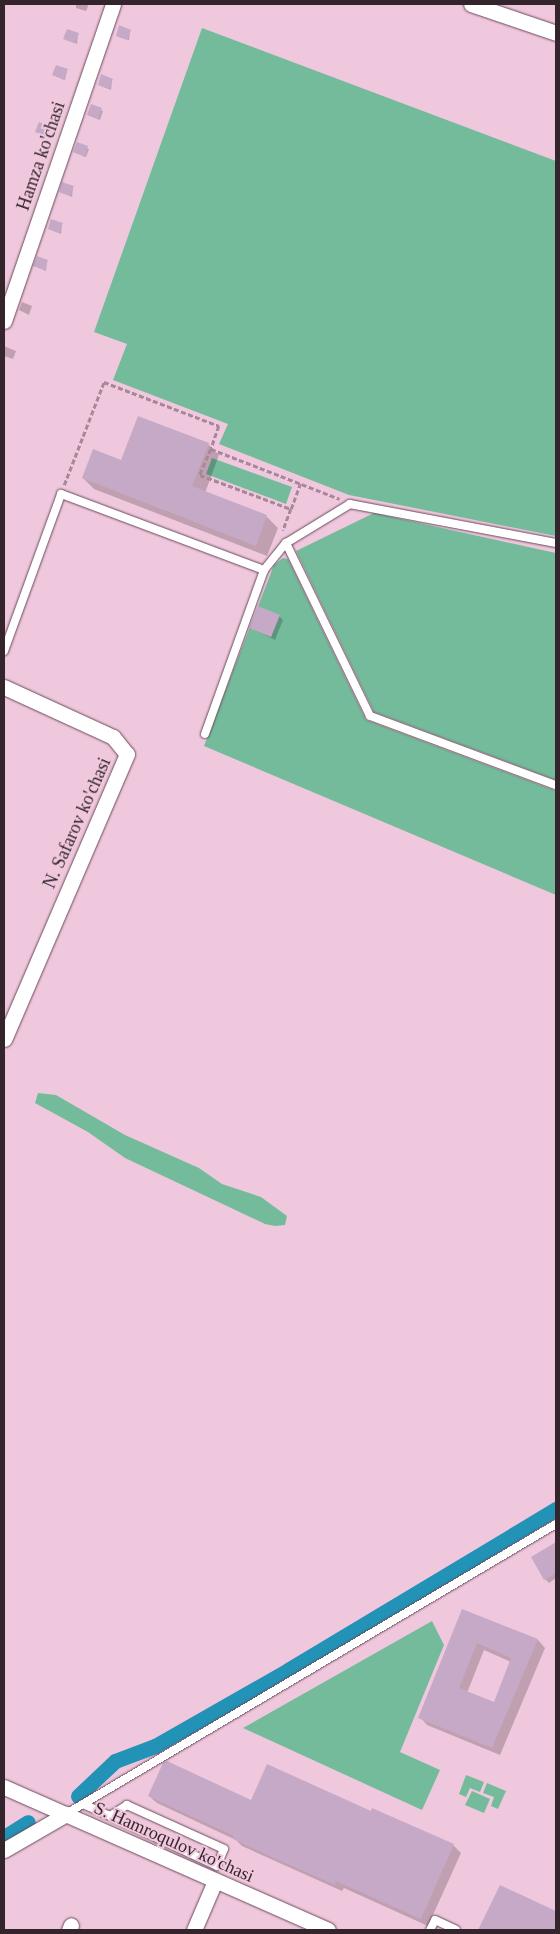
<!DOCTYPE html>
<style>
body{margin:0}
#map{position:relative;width:560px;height:1934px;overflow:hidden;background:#f0c8dd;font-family:"Times New Roman",serif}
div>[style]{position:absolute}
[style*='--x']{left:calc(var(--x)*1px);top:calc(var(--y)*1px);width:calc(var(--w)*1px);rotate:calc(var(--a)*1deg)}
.green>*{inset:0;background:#74bb9c}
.shadow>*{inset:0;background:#0003}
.canal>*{height:15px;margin:-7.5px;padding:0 7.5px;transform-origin:7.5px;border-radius:7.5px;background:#2293b7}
.building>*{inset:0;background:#c6a9c7}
.path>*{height:2.5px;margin-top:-1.25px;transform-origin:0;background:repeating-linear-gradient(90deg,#a68898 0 5px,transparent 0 7.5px)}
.roads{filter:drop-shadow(0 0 1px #6a495b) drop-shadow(0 0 1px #6a495b)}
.service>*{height:8px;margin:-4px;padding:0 4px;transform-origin:4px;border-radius:4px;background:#fff}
.minor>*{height:15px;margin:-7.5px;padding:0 7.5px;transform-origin:7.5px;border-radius:7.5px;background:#fff}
span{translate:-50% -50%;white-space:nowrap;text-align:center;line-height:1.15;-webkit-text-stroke:4px #f0c8dd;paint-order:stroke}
.street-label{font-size:18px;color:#34252d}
.frame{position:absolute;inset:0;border:5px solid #34252d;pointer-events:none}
</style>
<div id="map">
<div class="green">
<div style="clip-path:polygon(202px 28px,556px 161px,556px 536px,349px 495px,219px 444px,228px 424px,113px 380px,127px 344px,94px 332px)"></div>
<div style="clip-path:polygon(212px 458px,292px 487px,286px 504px,206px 474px)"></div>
<div style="clip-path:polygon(374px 513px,556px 553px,556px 780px,374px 712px,296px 551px)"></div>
<div style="clip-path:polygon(283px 558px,288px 559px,366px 720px,556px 791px,556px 895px,204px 746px,274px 565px)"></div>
<div style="clip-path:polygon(38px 1093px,56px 1095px,125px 1135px,199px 1168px,222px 1184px,261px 1197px,287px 1216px,285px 1225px,275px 1226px,265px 1224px,125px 1158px,88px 1132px,35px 1103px)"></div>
<div style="clip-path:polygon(432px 1621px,444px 1645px,400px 1752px,440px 1770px,422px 1810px,243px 1728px)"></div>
<div style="clip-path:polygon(466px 1775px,484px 1782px,480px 1792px,470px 1788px,466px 1797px,459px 1794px)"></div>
<div style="clip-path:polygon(487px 1783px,506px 1791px,498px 1809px,491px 1806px,494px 1797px,483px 1793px)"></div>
<div style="clip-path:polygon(472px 1791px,490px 1799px,484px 1813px,465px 1805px)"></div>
</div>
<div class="shadow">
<div style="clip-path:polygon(76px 4px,89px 4px,86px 11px,76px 8px)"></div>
<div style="clip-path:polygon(130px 31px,129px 40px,119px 37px)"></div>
<div style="clip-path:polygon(78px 34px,77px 44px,66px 40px)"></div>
<div style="clip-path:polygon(67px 70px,65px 80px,54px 75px)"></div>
<div style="clip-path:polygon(112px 80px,111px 90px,101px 86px)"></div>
<div style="clip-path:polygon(91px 106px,103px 111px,100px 120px,90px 116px)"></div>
<div style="clip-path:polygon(50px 127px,48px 137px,36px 132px)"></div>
<div style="clip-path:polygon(78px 144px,89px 149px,86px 157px,75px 152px)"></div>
<div style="clip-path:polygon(73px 187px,72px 197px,60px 192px)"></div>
<div style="clip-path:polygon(62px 224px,61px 234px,49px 229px)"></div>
<div style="clip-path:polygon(47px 261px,46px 271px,34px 266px)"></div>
<div style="clip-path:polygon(22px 302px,32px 306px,29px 315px,19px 310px)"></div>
<div style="clip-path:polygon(4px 346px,16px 351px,13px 359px,4px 356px)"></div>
<div style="clip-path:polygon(208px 444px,219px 455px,205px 493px,267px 517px,278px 528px,267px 556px,94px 489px,83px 478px,122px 461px)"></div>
<div style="clip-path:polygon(279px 616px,283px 620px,275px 640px,251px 628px)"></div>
<div style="clip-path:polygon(553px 1546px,556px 1549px,556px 1578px,549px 1583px,545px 1579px)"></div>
<div style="clip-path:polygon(evenodd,463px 1611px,538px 1640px,545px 1648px,500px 1755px,427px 1725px,420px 1717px,463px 1611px,484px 1650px,511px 1662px,494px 1704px,467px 1693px,484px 1650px)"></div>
<div style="clip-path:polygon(149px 1796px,251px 1801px,371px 1813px,453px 1845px,461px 1853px,428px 1926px,344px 1888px,342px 1891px,242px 1846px,236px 1840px,157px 1803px)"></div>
<div style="clip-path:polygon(556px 1909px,556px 1930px,480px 1930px,555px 1912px)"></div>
</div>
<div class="canal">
<div style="--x:78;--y:1796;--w:51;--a:-43.4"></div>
<div style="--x:115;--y:1761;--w:43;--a:-20.6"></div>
<div style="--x:155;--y:1746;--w:153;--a:-29.7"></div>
<div style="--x:288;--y:1670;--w:313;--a:-31"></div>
<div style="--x:4;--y:1837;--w:28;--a:-32"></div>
</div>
<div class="building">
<div style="clip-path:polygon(119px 25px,131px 30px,127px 40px,116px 36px)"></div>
<div style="clip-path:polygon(67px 29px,79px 33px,75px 43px,63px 39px)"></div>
<div style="clip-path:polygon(56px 65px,68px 69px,64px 80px,52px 75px)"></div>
<div style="clip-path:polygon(101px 74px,113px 79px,109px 89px,98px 85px)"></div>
<div style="clip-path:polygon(91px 104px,102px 108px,98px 119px,87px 115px)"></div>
<div style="clip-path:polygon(39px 122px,50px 126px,47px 136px,35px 132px)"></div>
<div style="clip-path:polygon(77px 142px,88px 146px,85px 157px,73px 152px)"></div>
<div style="clip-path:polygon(62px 182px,74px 186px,70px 196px,59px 192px)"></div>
<div style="clip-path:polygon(51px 219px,63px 223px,59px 233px,48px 229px)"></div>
<div style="clip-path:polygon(37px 256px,48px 260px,45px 270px,33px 266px)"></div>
<div style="clip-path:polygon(138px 416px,209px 443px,192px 486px,267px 515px,256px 546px,82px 478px,93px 449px,121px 460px)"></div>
<div style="clip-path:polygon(258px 606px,280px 615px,271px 637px,249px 628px)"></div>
<div style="clip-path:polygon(556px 1542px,556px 1573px,544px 1580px,531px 1557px)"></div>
<div style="clip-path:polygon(evenodd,462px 1609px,538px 1639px,492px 1748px,418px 1718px,462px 1609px,477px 1643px,511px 1658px,494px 1702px,459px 1688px,477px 1643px)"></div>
<div style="clip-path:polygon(167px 1761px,251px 1800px,267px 1764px,371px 1811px,372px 1808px,454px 1844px,421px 1919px,336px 1881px,335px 1885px,274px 1858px,233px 1839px,234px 1836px,148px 1796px,163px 1763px)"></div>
<div style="clip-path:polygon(500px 1885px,556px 1911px,556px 1930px,478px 1930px)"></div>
</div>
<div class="path">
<div style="--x:211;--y:449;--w:28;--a:113"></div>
<div style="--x:200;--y:475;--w:97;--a:20.5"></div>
<div style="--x:291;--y:509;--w:23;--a:110"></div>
<div style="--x:64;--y:485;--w:110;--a:-68.8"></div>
<div style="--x:104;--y:382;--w:123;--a:20.9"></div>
<div style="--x:219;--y:426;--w:24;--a:109"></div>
<div style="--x:211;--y:449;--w:138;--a:21.2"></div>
<div style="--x:291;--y:509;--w:27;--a:-70"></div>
</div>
<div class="roads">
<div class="service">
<div style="--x:556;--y:543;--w:210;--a:-169.3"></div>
<div style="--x:350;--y:504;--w:75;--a:148.6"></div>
<div style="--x:286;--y:543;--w:192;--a:64.1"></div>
<div style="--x:370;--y:716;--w:198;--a:20.4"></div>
<div style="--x:4;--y:651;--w:167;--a:-70"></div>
<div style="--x:61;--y:494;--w:217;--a:20.5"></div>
<div style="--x:205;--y:734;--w:174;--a:-70.2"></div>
<div style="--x:264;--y:570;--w:35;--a:-51"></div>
<div style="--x:83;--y:1804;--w:30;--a:24"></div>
<div style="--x:110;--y:1816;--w:118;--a:25"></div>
<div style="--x:217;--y:1866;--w:18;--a:-68"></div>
<div style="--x:224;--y:1849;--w:107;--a:-155.6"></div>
<div style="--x:127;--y:1805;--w:20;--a:147"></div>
<div style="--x:66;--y:1814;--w:569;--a:-30.62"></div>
<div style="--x:430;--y:1930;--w:11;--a:-63"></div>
<div style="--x:435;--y:1920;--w:23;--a:25"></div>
</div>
<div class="minor">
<div style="--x:471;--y:4;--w:90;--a:18.8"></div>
<div style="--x:4;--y:321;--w:335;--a:-71"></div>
<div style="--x:4;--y:687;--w:120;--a:24.6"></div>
<div style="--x:113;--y:737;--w:22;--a:51"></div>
<div style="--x:127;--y:754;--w:310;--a:113.3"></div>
<div style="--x:4;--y:1787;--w:354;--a:23.8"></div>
<div style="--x:4;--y:1850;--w:72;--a:-30.1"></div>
<div style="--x:69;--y:1930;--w:5;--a:-68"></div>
<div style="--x:194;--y:1930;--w:53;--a:-66.8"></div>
</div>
</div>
<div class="street-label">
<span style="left:41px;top:156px;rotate:-71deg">Hamza ko'chasi</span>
<span style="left:77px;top:823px;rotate:-66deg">N. Safarov ko'chasi</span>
<span style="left:174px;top:1842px;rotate:24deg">S. Hamroqulov ko'chasi</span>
</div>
<div class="frame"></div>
</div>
